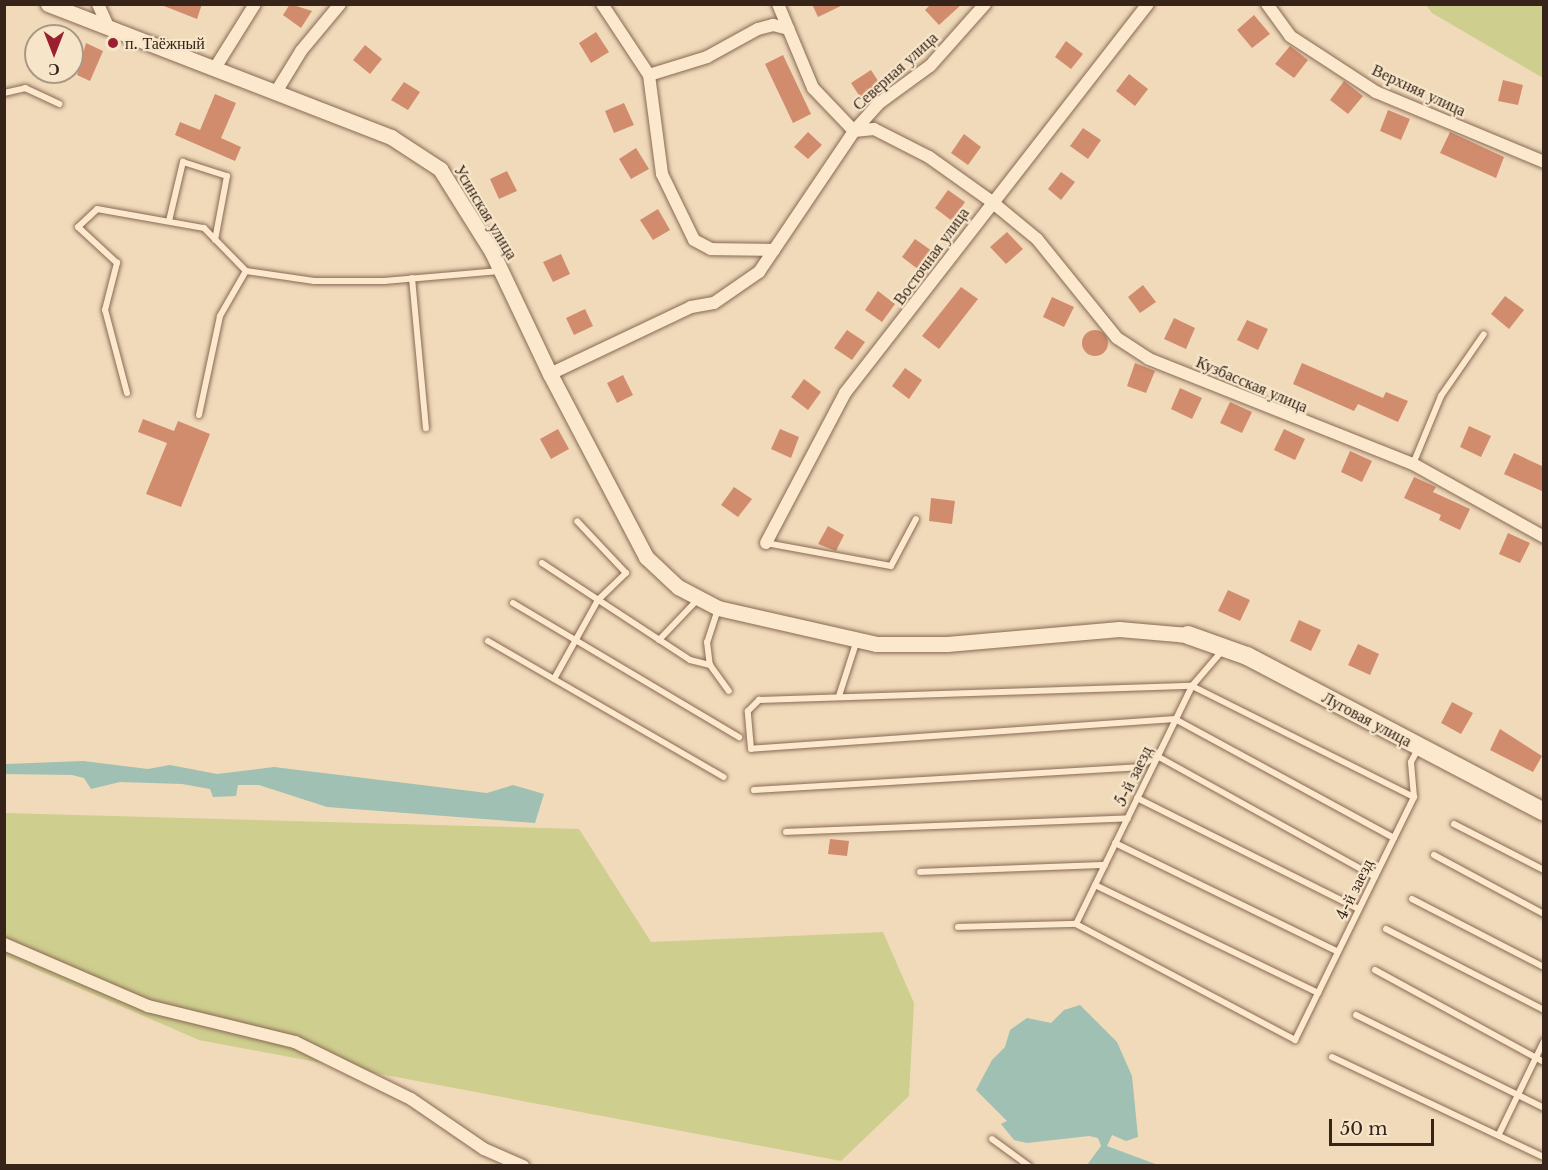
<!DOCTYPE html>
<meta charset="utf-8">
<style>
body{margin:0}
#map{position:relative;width:1548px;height:1170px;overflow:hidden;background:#f0daba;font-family:"Libre Baskerville",serif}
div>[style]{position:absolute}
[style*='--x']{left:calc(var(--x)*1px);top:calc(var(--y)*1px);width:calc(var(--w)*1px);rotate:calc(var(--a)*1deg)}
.green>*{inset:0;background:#cece8e}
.water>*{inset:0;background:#9fc0b3}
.building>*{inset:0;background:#d18c6d}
.round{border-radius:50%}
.roads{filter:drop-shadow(0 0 2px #886954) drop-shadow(0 0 2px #886954)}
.service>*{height:6px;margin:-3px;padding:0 3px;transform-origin:3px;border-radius:3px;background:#fbe8cd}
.minor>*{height:12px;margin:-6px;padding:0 6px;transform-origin:6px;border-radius:6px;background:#fbe8cd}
.tertiary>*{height:15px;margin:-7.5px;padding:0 7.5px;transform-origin:7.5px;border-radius:7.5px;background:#fbe8cd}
.secondary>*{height:18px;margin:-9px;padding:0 9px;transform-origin:9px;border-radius:9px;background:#fbe8cd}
.dots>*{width:16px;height:16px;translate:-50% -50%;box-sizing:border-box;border:3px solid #f7e5ca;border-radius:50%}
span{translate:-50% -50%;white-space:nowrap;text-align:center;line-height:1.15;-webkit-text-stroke:4.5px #f7e5ca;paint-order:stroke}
.poi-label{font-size:16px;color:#36241a}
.left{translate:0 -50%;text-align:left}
.street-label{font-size:16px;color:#36241a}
.frame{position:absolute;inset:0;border:6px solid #36241a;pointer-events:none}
.north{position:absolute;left:24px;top:24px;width:60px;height:60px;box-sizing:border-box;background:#f7e5ca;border:2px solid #aa9884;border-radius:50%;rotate:180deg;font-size:16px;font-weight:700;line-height:24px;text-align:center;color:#36241a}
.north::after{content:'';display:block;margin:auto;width:21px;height:27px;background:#9a202f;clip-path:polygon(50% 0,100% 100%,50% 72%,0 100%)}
.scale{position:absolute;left:1329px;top:1119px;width:105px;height:27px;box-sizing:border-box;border:3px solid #36241a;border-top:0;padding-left:8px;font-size:18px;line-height:21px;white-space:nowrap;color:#36241a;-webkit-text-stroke:4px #f7e5ca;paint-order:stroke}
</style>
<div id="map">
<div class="green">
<div style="clip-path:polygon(1426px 5px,1543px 5px,1543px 78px,1432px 13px)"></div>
<div style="clip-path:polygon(5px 813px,579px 829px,651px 942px,883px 932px,914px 1003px,909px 1096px,841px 1161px,199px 1040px,5px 956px)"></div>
</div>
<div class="water">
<div style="clip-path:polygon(83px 761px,148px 769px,170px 765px,217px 774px,274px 767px,487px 793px,513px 785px,544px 794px,535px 823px,327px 807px,259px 785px,238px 785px,236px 796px,213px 797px,210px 789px,182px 784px,120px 782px,91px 789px,84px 778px,72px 775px,5px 774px,6px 764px)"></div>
<div style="clip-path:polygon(1080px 1005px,1117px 1042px,1132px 1076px,1138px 1137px,1126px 1141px,1112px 1135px,1107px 1146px,1158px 1165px,1087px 1165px,1101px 1146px,1098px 1138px,1089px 1136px,1027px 1143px,1014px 1140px,1001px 1124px,1007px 1121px,976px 1090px,992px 1060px,1005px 1047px,1010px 1030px,1027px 1018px,1051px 1023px,1064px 1010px)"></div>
</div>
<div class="building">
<div style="clip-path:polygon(159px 4px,202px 4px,197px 19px)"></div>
<div style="clip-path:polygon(290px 4px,312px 11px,301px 28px,283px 15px)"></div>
<div style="clip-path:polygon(812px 4px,845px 4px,818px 17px)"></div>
<div style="clip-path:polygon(931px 4px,962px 4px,939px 25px,925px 10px)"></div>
<div style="clip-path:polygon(1254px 15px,1270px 34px,1252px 48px,1237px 30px)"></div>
<div style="clip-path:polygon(596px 32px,609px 52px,591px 63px,579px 43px)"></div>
<div style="clip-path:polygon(1066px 41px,1083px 54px,1071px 69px,1055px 57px)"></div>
<div style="clip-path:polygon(86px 43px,103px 51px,90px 81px,77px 75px)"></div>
<div style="clip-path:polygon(365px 45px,382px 59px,370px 74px,353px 60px)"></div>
<div style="clip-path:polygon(1290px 46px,1308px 60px,1294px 78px,1275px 64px)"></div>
<div style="clip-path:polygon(783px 55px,811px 114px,793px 123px,765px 64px)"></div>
<div style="clip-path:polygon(871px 70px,882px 87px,862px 100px,851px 83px)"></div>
<div style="clip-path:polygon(1129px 74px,1148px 89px,1135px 106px,1116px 91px)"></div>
<div style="clip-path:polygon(1503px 80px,1523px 85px,1518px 105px,1498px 101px)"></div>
<div style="clip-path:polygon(1344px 81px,1363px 96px,1348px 114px,1330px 100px)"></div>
<div style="clip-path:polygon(404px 82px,420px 92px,408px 110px,391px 100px)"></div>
<div style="clip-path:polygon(215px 94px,236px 103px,221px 138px,241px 147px,235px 161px,175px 135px,180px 122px,200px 130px)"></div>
<div style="clip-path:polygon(624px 103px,634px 125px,614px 133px,605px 111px)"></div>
<div style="clip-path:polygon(1388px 110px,1410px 119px,1401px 140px,1380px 131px)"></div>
<div style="clip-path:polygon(1083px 128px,1101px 140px,1088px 159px,1070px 146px)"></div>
<div style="clip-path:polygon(808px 132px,822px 145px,808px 159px,794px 147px)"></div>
<div style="clip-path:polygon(1450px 132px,1504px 157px,1496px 178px,1440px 153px)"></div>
<div style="clip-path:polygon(964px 134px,981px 147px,968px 165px,951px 153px)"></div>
<div style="clip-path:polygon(636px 148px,649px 169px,631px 179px,619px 159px)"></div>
<div style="clip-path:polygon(507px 171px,517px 191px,499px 199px,490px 179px)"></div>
<div style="clip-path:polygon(1061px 172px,1075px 182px,1061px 200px,1048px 189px)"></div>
<div style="clip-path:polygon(948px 190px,965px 202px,952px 221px,935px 208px)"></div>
<div style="clip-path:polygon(658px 209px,670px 230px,653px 240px,640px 220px)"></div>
<div style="clip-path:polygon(1007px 232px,1023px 249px,1006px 264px,990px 247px)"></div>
<div style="clip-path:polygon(915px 239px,932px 251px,919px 270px,902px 257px)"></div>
<div style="clip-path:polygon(561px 254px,570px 274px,553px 282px,543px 262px)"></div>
<div style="clip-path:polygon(1143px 285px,1156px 302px,1140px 313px,1128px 297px)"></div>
<div style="clip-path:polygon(961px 287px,978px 299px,939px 349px,922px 336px)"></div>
<div style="clip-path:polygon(878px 291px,895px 304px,882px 322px,865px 310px)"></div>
<div style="clip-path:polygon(1505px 296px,1524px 310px,1509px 329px,1491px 314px)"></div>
<div style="clip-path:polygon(1052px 297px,1074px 307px,1064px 327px,1043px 317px)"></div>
<div style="clip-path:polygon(585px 309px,593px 326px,574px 335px,566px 318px)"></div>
<div style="clip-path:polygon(1174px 318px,1195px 328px,1186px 349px,1164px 339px)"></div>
<div style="clip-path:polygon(1247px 320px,1268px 329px,1258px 350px,1237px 340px)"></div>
<div class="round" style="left:1082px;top:330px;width:26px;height:26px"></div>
<div style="clip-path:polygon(847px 330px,865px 342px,852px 360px,834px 348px)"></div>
<div style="clip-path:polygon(1135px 363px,1155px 371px,1146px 393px,1127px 386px)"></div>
<div style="clip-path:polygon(1302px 363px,1383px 398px,1386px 392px,1408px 401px,1398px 422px,1358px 404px,1354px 411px,1293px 384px)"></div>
<div style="clip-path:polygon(905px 368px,922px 380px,909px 399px,892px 386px)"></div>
<div style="clip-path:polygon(623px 375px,633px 395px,617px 403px,607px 383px)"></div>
<div style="clip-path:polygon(804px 379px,821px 392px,808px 410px,791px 397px)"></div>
<div style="clip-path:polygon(1180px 388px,1202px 398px,1192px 419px,1171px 409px)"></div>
<div style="clip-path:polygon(1230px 402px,1252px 412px,1242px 433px,1220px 423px)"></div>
<div style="clip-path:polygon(143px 419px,174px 431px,178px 421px,210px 434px,181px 507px,146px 494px,167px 443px,138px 432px)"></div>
<div style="clip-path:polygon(1469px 426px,1491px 436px,1481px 457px,1460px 447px)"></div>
<div style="clip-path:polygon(558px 429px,569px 449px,551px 459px,540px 439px)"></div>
<div style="clip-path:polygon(780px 429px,799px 437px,791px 458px,771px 449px)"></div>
<div style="clip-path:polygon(1284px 429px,1305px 439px,1295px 460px,1274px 450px)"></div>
<div style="clip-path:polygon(1350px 451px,1372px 461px,1362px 482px,1341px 472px)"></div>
<div style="clip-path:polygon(1514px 453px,1544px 467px,1544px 492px,1504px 474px)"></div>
<div style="clip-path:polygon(1414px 477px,1436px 487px,1433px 492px,1470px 509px,1460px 530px,1439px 520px,1441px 515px,1404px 498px)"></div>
<div style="clip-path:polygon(734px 487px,752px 499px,738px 517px,721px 505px)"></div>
<div style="clip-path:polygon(931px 498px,955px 501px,952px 524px,929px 521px)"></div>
<div style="clip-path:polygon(828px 526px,844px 535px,836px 551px,818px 544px)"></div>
<div style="clip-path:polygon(1508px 533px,1530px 543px,1520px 563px,1499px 554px)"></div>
<div style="clip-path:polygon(1228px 590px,1250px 600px,1240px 621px,1218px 611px)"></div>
<div style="clip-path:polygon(1299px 620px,1321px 630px,1311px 651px,1290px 641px)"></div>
<div style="clip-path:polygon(1358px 644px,1379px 654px,1370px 675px,1348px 665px)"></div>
<div style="clip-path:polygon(1452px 702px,1473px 713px,1461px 734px,1441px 723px)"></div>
<div style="clip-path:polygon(1500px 729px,1542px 756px,1533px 772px,1490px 750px)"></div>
<div style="clip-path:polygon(830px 839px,849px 841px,847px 856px,828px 854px)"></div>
</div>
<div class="roads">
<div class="service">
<div style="--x:4;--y:93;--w:22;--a:-13"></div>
<div style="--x:25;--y:88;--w:38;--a:25"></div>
<div style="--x:169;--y:221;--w:61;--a:-76.7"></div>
<div style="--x:183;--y:162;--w:46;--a:17.7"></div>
<div style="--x:227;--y:176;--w:65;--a:100.6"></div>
<div style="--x:412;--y:278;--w:151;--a:84.7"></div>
<div style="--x:127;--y:393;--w:86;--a:-104.8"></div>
<div style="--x:105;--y:310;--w:49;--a:-75.7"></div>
<div style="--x:117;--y:263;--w:53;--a:-137.3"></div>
<div style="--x:78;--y:227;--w:26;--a:-43"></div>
<div style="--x:97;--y:209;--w:109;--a:10.1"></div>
<div style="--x:204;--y:228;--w:60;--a:45.7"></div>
<div style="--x:246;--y:271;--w:69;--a:8.4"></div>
<div style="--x:314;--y:281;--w:70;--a:0"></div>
<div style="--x:384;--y:281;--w:116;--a:-4.9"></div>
<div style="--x:199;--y:415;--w:101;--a:-78"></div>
<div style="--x:220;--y:316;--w:52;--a:-60"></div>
<div style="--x:1413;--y:464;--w:74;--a:-67.6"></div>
<div style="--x:1441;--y:396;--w:75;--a:-55.3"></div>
<div style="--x:766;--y:543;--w:127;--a:10.4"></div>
<div style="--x:891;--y:566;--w:53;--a:-62"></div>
<div style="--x:542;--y:563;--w:177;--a:33.2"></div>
<div style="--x:690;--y:660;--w:21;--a:14"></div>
<div style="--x:513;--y:603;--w:263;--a:30.7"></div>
<div style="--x:718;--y:609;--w:35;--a:108"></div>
<div style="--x:707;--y:642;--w:23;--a:83"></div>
<div style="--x:710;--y:665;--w:32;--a:54"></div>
<div style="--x:659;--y:640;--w:57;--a:-46.4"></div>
<div style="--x:488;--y:641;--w:272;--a:30"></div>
<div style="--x:554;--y:679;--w:90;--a:-60.9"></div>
<div style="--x:598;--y:600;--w:39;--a:-44"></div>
<div style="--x:626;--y:573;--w:71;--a:-133.3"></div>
<div style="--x:839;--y:696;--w:59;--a:-72.2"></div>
<div style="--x:754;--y:790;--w:385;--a:-3.4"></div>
<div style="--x:1138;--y:767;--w:22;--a:-30"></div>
<div style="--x:1157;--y:756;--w:249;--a:29"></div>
<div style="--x:1137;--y:798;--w:248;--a:26.6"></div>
<div style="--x:1454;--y:824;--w:101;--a:27.1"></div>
<div style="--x:786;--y:832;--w:342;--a:-2.3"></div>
<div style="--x:1394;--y:838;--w:249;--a:-151.5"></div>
<div style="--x:1175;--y:719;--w:425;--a:176"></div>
<div style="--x:751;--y:749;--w:38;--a:-95"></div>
<div style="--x:748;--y:711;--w:16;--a:-45"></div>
<div style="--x:759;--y:700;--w:433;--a:-1.9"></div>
<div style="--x:1192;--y:686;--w:248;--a:26.6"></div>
<div style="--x:1115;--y:843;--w:248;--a:26"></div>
<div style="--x:1434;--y:855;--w:125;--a:28.2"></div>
<div style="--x:920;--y:872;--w:185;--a:-2.2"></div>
<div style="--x:1095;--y:885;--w:248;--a:25.8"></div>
<div style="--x:1412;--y:899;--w:148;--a:27.3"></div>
<div style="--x:1076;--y:924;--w:265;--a:-64"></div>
<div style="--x:1192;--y:686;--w:46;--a:-49.4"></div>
<div style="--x:958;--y:927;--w:118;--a:-1.5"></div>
<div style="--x:1076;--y:924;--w:248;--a:27.9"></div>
<div style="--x:1295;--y:1040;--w:271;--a:-63.9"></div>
<div style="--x:1414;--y:797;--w:35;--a:-95"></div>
<div style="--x:1411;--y:762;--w:17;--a:-62"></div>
<div style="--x:1386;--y:929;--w:178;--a:27.1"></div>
<div style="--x:1375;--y:970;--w:192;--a:28.6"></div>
<div style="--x:1356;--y:1015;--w:210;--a:26.3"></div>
<div style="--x:1332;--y:1057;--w:234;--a:25.3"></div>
<div style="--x:1500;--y:1132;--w:101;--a:-64.2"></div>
<div style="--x:992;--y:1139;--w:46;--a:36.1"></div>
</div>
<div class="minor">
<div style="--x:98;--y:4;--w:24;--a:66"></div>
<div style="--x:602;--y:4;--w:85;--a:56.5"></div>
<div style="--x:649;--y:75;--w:100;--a:82.5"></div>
<div style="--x:662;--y:174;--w:73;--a:64.1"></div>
<div style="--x:694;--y:240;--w:19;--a:28"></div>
<div style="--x:711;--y:249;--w:63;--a:0.9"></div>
<div style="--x:778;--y:4;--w:91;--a:67.4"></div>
<div style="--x:813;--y:88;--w:59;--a:46.4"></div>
<div style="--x:1267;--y:4;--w:39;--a:54"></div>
<div style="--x:1290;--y:36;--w:103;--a:33.1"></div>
<div style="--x:1376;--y:92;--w:182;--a:22.6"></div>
<div style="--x:215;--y:68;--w:75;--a:-58"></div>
<div style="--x:649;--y:75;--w:61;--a:-17.2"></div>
<div style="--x:707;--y:57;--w:58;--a:-28.8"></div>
<div style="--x:758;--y:29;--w:16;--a:-15"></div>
<div style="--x:773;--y:25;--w:16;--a:14"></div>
<div style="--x:276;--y:92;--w:48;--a:-58.6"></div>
<div style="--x:301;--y:51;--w:61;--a:-50.3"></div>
<div style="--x:854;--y:131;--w:20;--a:-6"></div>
<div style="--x:874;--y:129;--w:62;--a:27"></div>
<div style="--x:929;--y:157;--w:77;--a:35.5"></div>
<div style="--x:992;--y:202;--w:58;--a:39.4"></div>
<div style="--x:1037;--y:239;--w:127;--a:51.1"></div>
<div style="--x:1117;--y:338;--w:38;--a:33"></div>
<div style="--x:1149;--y:359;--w:284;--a:21.7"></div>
<div style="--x:1413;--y:464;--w:150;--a:29.1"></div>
<div style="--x:550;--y:374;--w:156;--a:-25.4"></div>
<div style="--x:691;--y:307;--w:23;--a:-10"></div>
<div style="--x:714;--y:303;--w:55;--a:-34.6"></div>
<div style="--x:759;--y:272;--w:170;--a:-56"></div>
<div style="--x:854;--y:131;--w:36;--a:-48"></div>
<div style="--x:878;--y:104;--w:64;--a:-36.2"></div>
<div style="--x:930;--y:66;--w:83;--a:-48.4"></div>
<div style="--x:766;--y:543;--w:170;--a:-62.2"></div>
<div style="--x:845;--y:393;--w:493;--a:-52.1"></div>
<div style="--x:4;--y:944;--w:157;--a:23.3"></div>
<div style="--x:148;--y:1006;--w:151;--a:13.8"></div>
<div style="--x:295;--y:1042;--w:129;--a:26.2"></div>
<div style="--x:411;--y:1099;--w:88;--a:34.4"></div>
<div style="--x:484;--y:1149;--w:43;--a:23.6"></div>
</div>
<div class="tertiary">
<div style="--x:48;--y:4;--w:368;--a:21.2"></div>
<div style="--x:391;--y:137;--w:59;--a:33.1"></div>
<div style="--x:440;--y:169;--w:98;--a:57.9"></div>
<div style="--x:492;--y:252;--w:135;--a:64.6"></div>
<div style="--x:550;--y:374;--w:207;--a:62.3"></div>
<div style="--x:646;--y:557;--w:44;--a:43.2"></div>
<div style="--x:678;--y:587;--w:45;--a:27.7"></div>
<div style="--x:718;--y:608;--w:162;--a:12.8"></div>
<div style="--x:876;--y:644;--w:71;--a:0"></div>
<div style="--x:947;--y:644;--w:173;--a:-5"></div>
<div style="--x:1119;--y:629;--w:69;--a:5"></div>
</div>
<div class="secondary">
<div style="--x:1188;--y:635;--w:63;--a:19.6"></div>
<div style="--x:1247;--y:656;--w:335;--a:27.7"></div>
</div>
</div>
<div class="dots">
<div style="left:113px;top:43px;background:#9a202f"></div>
</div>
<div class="poi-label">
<span class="left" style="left:125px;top:43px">п. Таёжный</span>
</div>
<div class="street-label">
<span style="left:895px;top:71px;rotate:-42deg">Северная улица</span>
<span style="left:1419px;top:90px;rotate:25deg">Верхняя улица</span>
<span style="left:486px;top:212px;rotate:59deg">Усинская улица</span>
<span style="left:931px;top:256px;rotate:-54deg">Восточная улица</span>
<span style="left:1252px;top:384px;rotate:23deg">Кузбасская улица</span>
<span style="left:1367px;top:719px;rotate:28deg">Луговая улица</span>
<span style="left:1133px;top:776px;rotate:-64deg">5-й заезд</span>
<span style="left:1354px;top:889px;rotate:-64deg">4-й заезд</span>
</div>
<div class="frame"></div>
<div class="north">С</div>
<div class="scale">50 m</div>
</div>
